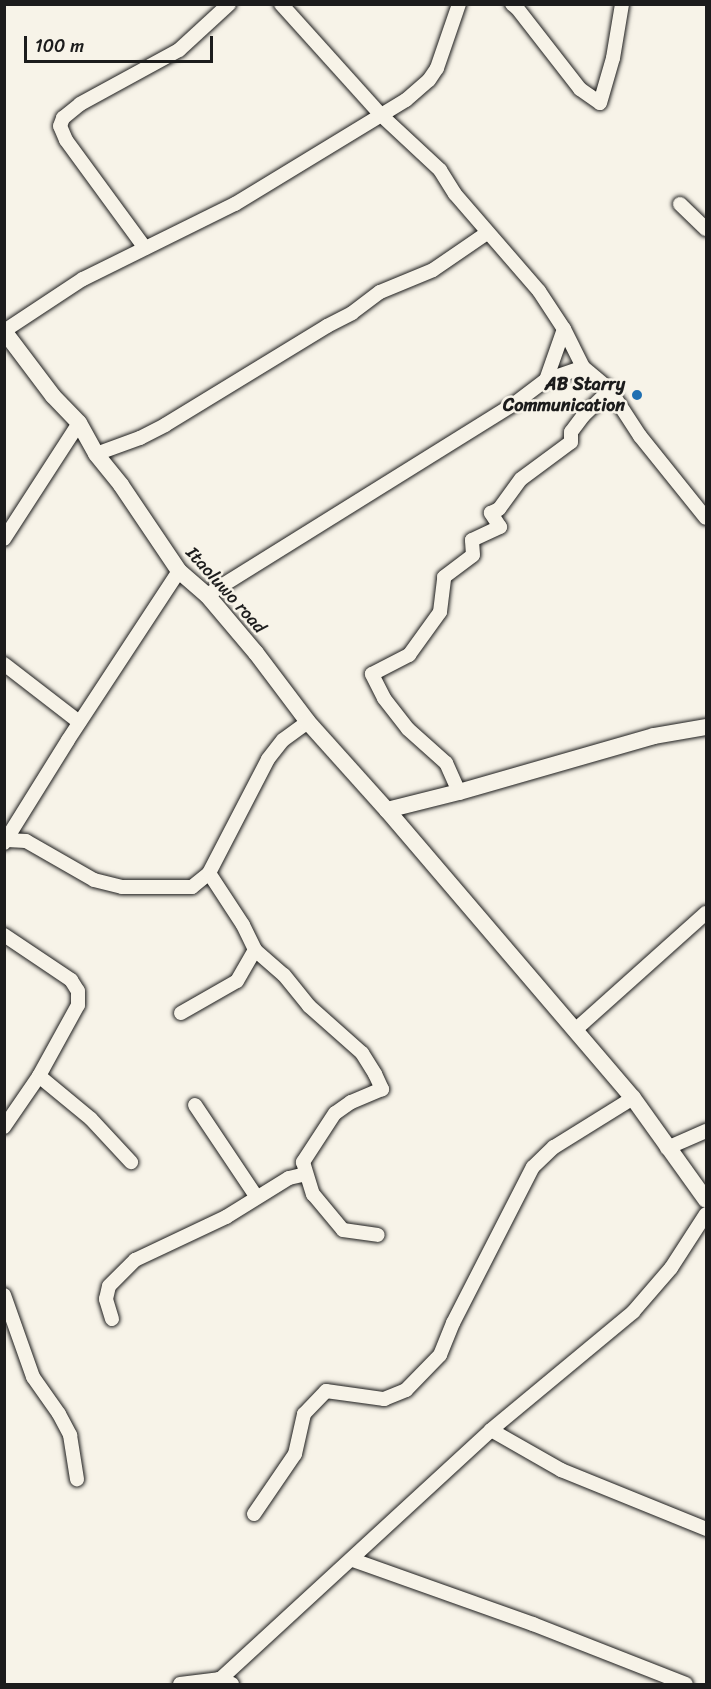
<!DOCTYPE html>
<style>
body{margin:0}
#map{position:relative;width:711px;height:1689px;overflow:hidden;background:#f7f3e8;font-family:Sriracha,sans-serif}
div>[style]{position:absolute}
[style*='--x']{left:calc(var(--x)*1px);top:calc(var(--y)*1px);width:calc(var(--w)*1px);rotate:calc(var(--a)*1deg)}
.roads{filter:drop-shadow(0 0 2px #1c1c1c) drop-shadow(0 0 2px #1c1c1c)}
.minor>*{height:14px;margin:-7px;padding:0 7px;transform-origin:7px;border-radius:7px;background:#f7f3e8}
.tertiary>*{height:16px;margin:-8px;padding:0 8px;transform-origin:8px;border-radius:8px;background:#f7f3e8}
.dots>*{width:16px;height:16px;translate:-50% -50%;box-sizing:border-box;border:3px solid #f7f3e8;border-radius:50%}
span{translate:-50% -50%;white-space:nowrap;text-align:center;line-height:1.15;-webkit-text-stroke:5px #f7f3e8;paint-order:stroke}
.poi-label{font-size:18px;color:#1c1c1c;font-weight:700}
.right{translate:-100% -50%;text-align:right}
.street-label{font-size:18px;color:#1c1c1c}
.frame{position:absolute;inset:0;border:6px solid #1c1c1c;pointer-events:none}
.scale{position:absolute;left:24px;top:36px;width:189px;height:27px;box-sizing:border-box;border:3px solid #1c1c1c;border-top:0;padding-left:8px;font-size:18px;line-height:21px;white-space:nowrap;color:#1c1c1c;-webkit-text-stroke:4px #f7f3e8;paint-order:stroke}
</style>
<div id="map">
<div class="roads">
<div class="minor">
<div style="--x:281;--y:4;--w:149;--a:48"></div>
<div style="--x:381;--y:115;--w:81;--a:43"></div>
<div style="--x:440;--y:170;--w:28;--a:58"></div>
<div style="--x:455;--y:194;--w:128;--a:49.1"></div>
<div style="--x:539;--y:291;--w:45;--a:56.7"></div>
<div style="--x:564;--y:329;--w:42;--a:63.4"></div>
<div style="--x:583;--y:367;--w:35;--a:40"></div>
<div style="--x:610;--y:390;--w:55;--a:56.9"></div>
<div style="--x:640;--y:436;--w:105;--a:51.2"></div>
<div style="--x:512;--y:4;--w:6;--a:39"></div>
<div style="--x:517;--y:8;--w:103;--a:52.1"></div>
<div style="--x:580;--y:89;--w:24;--a:35"></div>
<div style="--x:600;--y:103;--w:47;--a:-73.9"></div>
<div style="--x:613;--y:58;--w:55;--a:-80.5"></div>
<div style="--x:680;--y:204;--w:36;--a:44"></div>
<div style="--x:145;--y:248;--w:134;--a:-126.2"></div>
<div style="--x:66;--y:140;--w:15;--a:-113"></div>
<div style="--x:60;--y:126;--w:9;--a:-69"></div>
<div style="--x:63;--y:118;--w:22;--a:-39"></div>
<div style="--x:80;--y:104;--w:113;--a:-28.6"></div>
<div style="--x:179;--y:50;--w:68;--a:-42.6"></div>
<div style="--x:4;--y:331;--w:95;--a:-33.4"></div>
<div style="--x:83;--y:279;--w:169;--a:-26.3"></div>
<div style="--x:235;--y:204;--w:200;--a:-31.3"></div>
<div style="--x:406;--y:100;--w:30;--a:-41"></div>
<div style="--x:429;--y:80;--w:14;--a:-56"></div>
<div style="--x:437;--y:68;--w:68;--a:-71"></div>
<div style="--x:546;--y:380;--w:54;--a:-70.6"></div>
<div style="--x:96;--y:454;--w:47;--a:-20"></div>
<div style="--x:140;--y:438;--w:28;--a:-27"></div>
<div style="--x:165;--y:425;--w:190;--a:-31.4"></div>
<div style="--x:327;--y:326;--w:28;--a:-27"></div>
<div style="--x:352;--y:313;--w:35;--a:-37"></div>
<div style="--x:380;--y:292;--w:57;--a:-22.5"></div>
<div style="--x:433;--y:270;--w:65;--a:-34.4"></div>
<div style="--x:4;--y:539;--w:138;--a:-57.1"></div>
<div style="--x:207;--y:595;--w:362;--a:-31.9"></div>
<div style="--x:514;--y:404;--w:40;--a:-37"></div>
<div style="--x:546;--y:380;--w:39;--a:-19"></div>
<div style="--x:4;--y:664;--w:95;--a:37.7"></div>
<div style="--x:459;--y:792;--w:32;--a:-114"></div>
<div style="--x:446;--y:763;--w:51;--a:-138.2"></div>
<div style="--x:408;--y:729;--w:39;--a:-128"></div>
<div style="--x:384;--y:698;--w:27;--a:-117"></div>
<div style="--x:372;--y:674;--w:42;--a:-27.2"></div>
<div style="--x:409;--y:655;--w:53;--a:-54.2"></div>
<div style="--x:440;--y:612;--w:35;--a:-83"></div>
<div style="--x:444;--y:577;--w:36;--a:-37"></div>
<div style="--x:473;--y:555;--w:15;--a:-94"></div>
<div style="--x:472;--y:540;--w:31;--a:-25"></div>
<div style="--x:500;--y:527;--w:17;--a:-123"></div>
<div style="--x:491;--y:513;--w:9;--a:-27"></div>
<div style="--x:499;--y:509;--w:37;--a:-54"></div>
<div style="--x:521;--y:479;--w:62;--a:-36.5"></div>
<div style="--x:571;--y:442;--w:10;--a:-90"></div>
<div style="--x:571;--y:432;--w:20;--a:-53"></div>
<div style="--x:583;--y:416;--w:37;--a:-44"></div>
<div style="--x:7;--y:840;--w:19;--a:3"></div>
<div style="--x:26;--y:841;--w:78;--a:29.8"></div>
<div style="--x:94;--y:880;--w:29;--a:14"></div>
<div style="--x:122;--y:887;--w:70;--a:0"></div>
<div style="--x:192;--y:887;--w:22;--a:-39"></div>
<div style="--x:209;--y:873;--w:128;--a:-62.6"></div>
<div style="--x:268;--y:759;--w:24;--a:-52"></div>
<div style="--x:283;--y:740;--w:31;--a:-36"></div>
<div style="--x:4;--y:843;--w:121;--a:-58.1"></div>
<div style="--x:68;--y:740;--w:202;--a:-56.7"></div>
<div style="--x:209;--y:873;--w:62;--a:56.8"></div>
<div style="--x:243;--y:925;--w:28;--a:64"></div>
<div style="--x:255;--y:950;--w:38;--a:41"></div>
<div style="--x:284;--y:975;--w:40;--a:51"></div>
<div style="--x:309;--y:1006;--w:71;--a:41.6"></div>
<div style="--x:362;--y:1053;--w:25;--a:58"></div>
<div style="--x:375;--y:1074;--w:17;--a:65"></div>
<div style="--x:382;--y:1089;--w:34;--a:157"></div>
<div style="--x:351;--y:1102;--w:19;--a:145"></div>
<div style="--x:335;--y:1113;--w:59;--a:123.1"></div>
<div style="--x:303;--y:1162;--w:34;--a:73"></div>
<div style="--x:313;--y:1194;--w:47;--a:50.2"></div>
<div style="--x:343;--y:1230;--w:35;--a:8"></div>
<div style="--x:4;--y:935;--w:81;--a:33.9"></div>
<div style="--x:71;--y:980;--w:13;--a:58"></div>
<div style="--x:78;--y:991;--w:14;--a:90"></div>
<div style="--x:78;--y:1005;--w:81;--a:118.8"></div>
<div style="--x:39;--y:1076;--w:62;--a:124.5"></div>
<div style="--x:181;--y:1013;--w:64;--a:-29.7"></div>
<div style="--x:237;--y:981;--w:36;--a:-60"></div>
<div style="--x:575;--y:1030;--w:176;--a:-41.8"></div>
<div style="--x:39;--y:1076;--w:67;--a:39.6"></div>
<div style="--x:91;--y:1119;--w:59;--a:47.1"></div>
<div style="--x:195;--y:1105;--w:110;--a:56.2"></div>
<div style="--x:667;--y:1148;--w:43;--a:-23.6"></div>
<div style="--x:4;--y:1295;--w:87;--a:70.5"></div>
<div style="--x:33;--y:1377;--w:45;--a:54.9"></div>
<div style="--x:59;--y:1414;--w:24;--a:62"></div>
<div style="--x:70;--y:1435;--w:45;--a:81"></div>
<div style="--x:112;--y:1319;--w:21;--a:-107"></div>
<div style="--x:106;--y:1299;--w:13;--a:-77"></div>
<div style="--x:109;--y:1286;--w:37;--a:-45"></div>
<div style="--x:135;--y:1260;--w:101;--a:-25.3"></div>
<div style="--x:226;--y:1217;--w:74;--a:-31.8"></div>
<div style="--x:289;--y:1178;--w:17;--a:-13"></div>
<div style="--x:491;--y:1430;--w:81;--a:29.7"></div>
<div style="--x:561;--y:1470;--w:157;--a:22.1"></div>
<div style="--x:254;--y:1514;--w:73;--a:-55.7"></div>
<div style="--x:295;--y:1454;--w:41;--a:-77.3"></div>
<div style="--x:304;--y:1414;--w:32;--a:-46"></div>
<div style="--x:326;--y:1391;--w:59;--a:7.9"></div>
<div style="--x:384;--y:1399;--w:24;--a:-22"></div>
<div style="--x:406;--y:1390;--w:49;--a:-45.8"></div>
<div style="--x:440;--y:1355;--w:35;--a:-68"></div>
<div style="--x:453;--y:1323;--w:175;--a:-62.9"></div>
<div style="--x:533;--y:1167;--w:29;--a:-44"></div>
<div style="--x:554;--y:1147;--w:93;--a:-31.8"></div>
<div style="--x:353;--y:1560;--w:191;--a:19.6"></div>
<div style="--x:533;--y:1624;--w:164;--a:21.4"></div>
<div style="--x:180;--y:1684;--w:39;--a:-7"></div>
<div style="--x:219;--y:1679;--w:14;--a:21"></div>
<div style="--x:215;--y:1684;--w:375;--a:-42.6"></div>
<div style="--x:491;--y:1430;--w:185;--a:-39.7"></div>
<div style="--x:633;--y:1312;--w:58;--a:-49.2"></div>
<div style="--x:671;--y:1268;--w:64;--a:-57.1"></div>
</div>
<div class="tertiary">
<div style="--x:4;--y:331;--w:81;--a:53"></div>
<div style="--x:53;--y:396;--w:37;--a:46"></div>
<div style="--x:79;--y:423;--w:35;--a:61"></div>
<div style="--x:96;--y:454;--w:40;--a:51"></div>
<div style="--x:121;--y:485;--w:104;--a:56"></div>
<div style="--x:179;--y:571;--w:37;--a:41"></div>
<div style="--x:207;--y:595;--w:76;--a:49.8"></div>
<div style="--x:256;--y:653;--w:86;--a:53"></div>
<div style="--x:308;--y:722;--w:118;--a:48.1"></div>
<div style="--x:387;--y:810;--w:379;--a:49.5"></div>
<div style="--x:633;--y:1098;--w:125;--a:54.4"></div>
<div style="--x:387;--y:810;--w:74;--a:-14"></div>
<div style="--x:459;--y:792;--w:203;--a:-16"></div>
<div style="--x:654;--y:736;--w:53;--a:-9.8"></div>
</div>
</div>
<div class="dots">
<div style="left:637px;top:395px;background:#1f6fb2"></div>
</div>
<div class="poi-label">
<span class="right" style="left:625px;top:395px">AB Starry<br>Communication</span>
</div>
<div class="street-label">
<span style="left:226px;top:590px;rotate:48deg">Itaoluwo road</span>
</div>
<div class="frame"></div>
<div class="scale">100 m</div>
</div>
